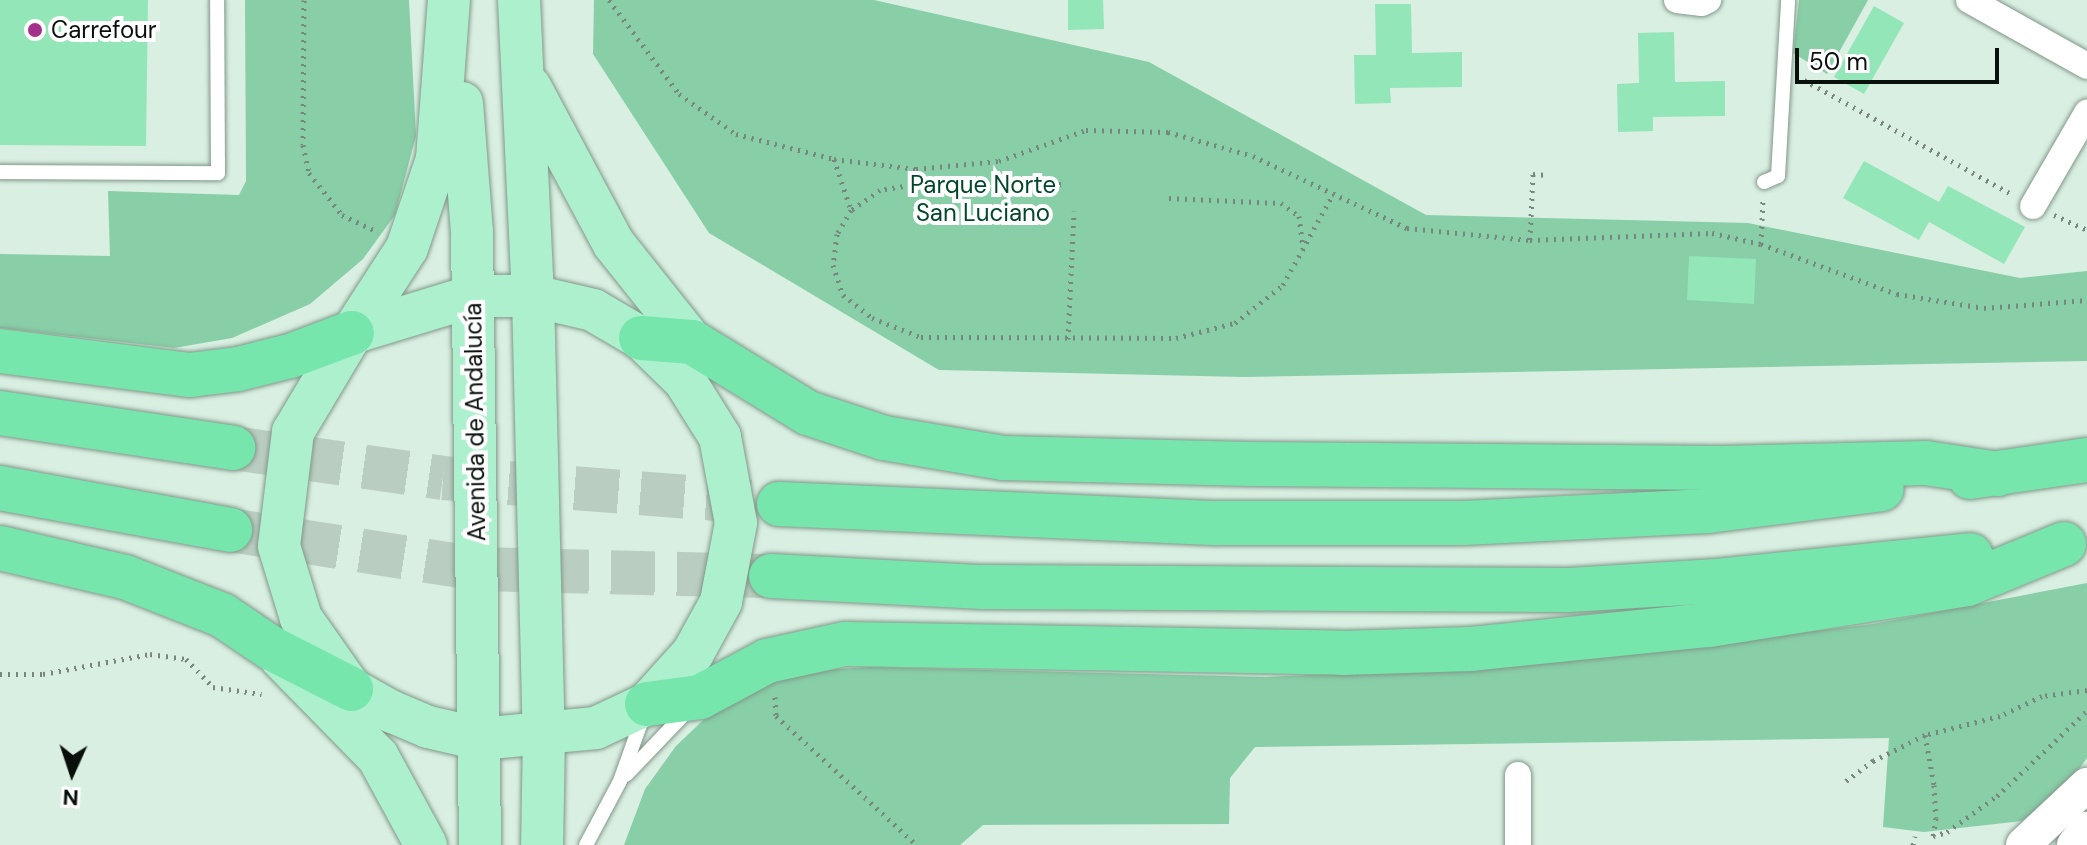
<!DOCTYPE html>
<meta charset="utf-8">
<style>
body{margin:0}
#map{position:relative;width:2087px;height:845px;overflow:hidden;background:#d8efe1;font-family:"DM Sans",sans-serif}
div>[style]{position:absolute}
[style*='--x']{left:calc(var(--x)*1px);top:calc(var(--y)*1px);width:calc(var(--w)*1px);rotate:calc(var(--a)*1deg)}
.green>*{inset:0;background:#88cea7}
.building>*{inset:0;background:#93e6b8}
.motorway-tunnel>*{height:44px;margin-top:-22px;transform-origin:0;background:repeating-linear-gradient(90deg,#b9cec1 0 44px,transparent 0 66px)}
.path>*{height:5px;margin-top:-2.5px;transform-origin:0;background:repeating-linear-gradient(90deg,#78877e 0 2px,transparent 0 8px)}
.roads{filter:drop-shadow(0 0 2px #82978a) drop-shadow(0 0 2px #82978a)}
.service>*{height:14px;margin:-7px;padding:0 7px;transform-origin:7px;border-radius:7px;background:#fff}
.minor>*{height:26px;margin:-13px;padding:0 13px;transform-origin:13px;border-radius:13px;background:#fff}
.tertiary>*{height:34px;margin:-17px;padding:0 17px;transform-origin:17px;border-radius:17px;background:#fff}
.primary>*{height:42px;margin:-21px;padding:0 21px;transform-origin:21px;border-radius:21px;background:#adf0cd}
.motorway>*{height:44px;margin:-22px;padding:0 22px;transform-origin:22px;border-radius:22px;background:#76e6ac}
.dots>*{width:22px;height:22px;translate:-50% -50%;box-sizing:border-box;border:4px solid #fff;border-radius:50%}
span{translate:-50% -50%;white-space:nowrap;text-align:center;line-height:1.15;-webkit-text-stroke:8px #fff;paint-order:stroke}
.poi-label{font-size:24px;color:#09100c}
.left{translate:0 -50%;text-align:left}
.park-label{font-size:24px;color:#00472b}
.street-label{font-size:24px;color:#09100c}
.north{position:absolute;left:32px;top:733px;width:80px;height:80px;-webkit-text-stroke:6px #fff;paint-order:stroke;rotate:183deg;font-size:22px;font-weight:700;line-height:32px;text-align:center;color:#09100c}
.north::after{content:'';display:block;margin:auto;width:28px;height:36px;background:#09100c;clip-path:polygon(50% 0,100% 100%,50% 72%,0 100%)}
.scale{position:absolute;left:1795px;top:48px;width:204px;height:36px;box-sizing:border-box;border:4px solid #09100c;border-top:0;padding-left:10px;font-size:24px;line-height:28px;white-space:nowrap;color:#09100c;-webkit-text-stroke:6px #fff;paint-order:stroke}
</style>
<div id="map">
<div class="green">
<div style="clip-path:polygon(245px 0,409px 0,416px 136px,395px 215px,363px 259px,310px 304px,232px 338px,174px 348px,0 328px,0 254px,110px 256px,108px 191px,239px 195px,246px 181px)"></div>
<div style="clip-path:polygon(594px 0,874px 0,1149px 62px,1426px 215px,1748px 223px,2020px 278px,2087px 271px,2087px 361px,1243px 377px,939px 370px,709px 233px,593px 54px)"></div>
<div style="clip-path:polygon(1799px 0,1868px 0,1827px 74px,1793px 53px)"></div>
<div style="clip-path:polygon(2087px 583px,2087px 758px,2068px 785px,2022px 821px,1924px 832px,1883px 827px,1889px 738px,1255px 747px,1230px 778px,1229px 824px,983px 825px,960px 845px,624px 845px,645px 789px,676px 746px,719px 705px,788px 672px,870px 667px,1266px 677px,1515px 666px,1873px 624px)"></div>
</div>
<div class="building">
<div style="clip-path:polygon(0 0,148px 0,146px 146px,0 145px)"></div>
<div style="clip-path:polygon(1068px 0,1103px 0,1104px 29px,1068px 30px)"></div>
<div style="clip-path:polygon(1375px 4px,1411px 4px,1412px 53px,1462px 52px,1462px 87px,1390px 88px,1391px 103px,1355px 104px,1354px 55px,1376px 55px)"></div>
<div style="clip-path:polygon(1874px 6px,1904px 23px,1864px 94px,1834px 77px)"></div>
<div style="clip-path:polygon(1674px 32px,1675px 82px,1725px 81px,1725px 116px,1653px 117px,1653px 131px,1618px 132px,1617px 84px,1639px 83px,1638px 33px)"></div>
<div style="clip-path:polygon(1864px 161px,1939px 202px,1948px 186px,2025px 227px,2004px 264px,1929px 222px,1919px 240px,1843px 198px)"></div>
<div style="clip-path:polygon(1689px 256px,1756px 259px,1754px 304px,1687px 300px)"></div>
</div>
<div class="motorway-tunnel">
<div style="--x:233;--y:448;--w:212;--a:8.1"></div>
<div style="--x:443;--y:478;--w:337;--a:4.4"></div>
<div style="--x:230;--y:530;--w:252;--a:8.9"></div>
<div style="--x:479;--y:569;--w:286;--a:1.4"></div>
</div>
<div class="path">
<div style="--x:304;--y:0;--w:145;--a:90.4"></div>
<div style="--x:303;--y:145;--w:29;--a:78"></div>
<div style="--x:309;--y:173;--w:53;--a:51.8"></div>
<div style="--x:342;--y:215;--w:40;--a:25"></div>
<div style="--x:609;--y:0;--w:117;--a:53.3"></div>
<div style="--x:679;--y:94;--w:70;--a:35.1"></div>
<div style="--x:736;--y:134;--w:101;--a:14.3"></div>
<div style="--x:834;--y:159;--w:83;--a:7"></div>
<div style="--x:916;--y:169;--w:83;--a:-5.5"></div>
<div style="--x:999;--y:161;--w:92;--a:-19.6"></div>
<div style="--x:1086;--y:130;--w:82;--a:1.4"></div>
<div style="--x:1168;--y:132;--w:88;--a:15.8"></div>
<div style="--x:1253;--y:156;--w:170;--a:25.1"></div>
<div style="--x:1407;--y:228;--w:124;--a:5.6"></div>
<div style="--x:1530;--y:240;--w:182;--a:-2.2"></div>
<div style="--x:1712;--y:233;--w:50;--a:12.7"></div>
<div style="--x:1761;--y:244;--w:145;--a:20.2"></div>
<div style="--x:1897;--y:294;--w:88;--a:9.1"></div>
<div style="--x:1984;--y:308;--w:103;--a:-4.4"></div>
<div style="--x:1804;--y:80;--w:239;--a:28.8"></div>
<div style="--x:834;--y:159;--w:54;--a:71.6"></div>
<div style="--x:1061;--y:184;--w:127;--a:-178.6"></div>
<div style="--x:934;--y:181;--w:55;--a:170.5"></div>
<div style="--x:880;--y:190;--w:35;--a:145"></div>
<div style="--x:851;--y:210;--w:28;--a:120"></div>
<div style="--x:837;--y:234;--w:31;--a:97"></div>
<div style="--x:833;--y:265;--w:32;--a:72"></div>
<div style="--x:843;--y:295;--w:37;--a:38"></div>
<div style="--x:872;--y:318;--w:53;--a:21.2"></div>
<div style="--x:921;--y:337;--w:255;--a:0.2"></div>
<div style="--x:1176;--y:338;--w:61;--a:-14.3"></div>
<div style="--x:1235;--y:323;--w:61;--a:-38.4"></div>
<div style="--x:1283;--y:285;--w:104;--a:-61.2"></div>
<div style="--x:1169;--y:198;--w:112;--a:2.6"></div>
<div style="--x:1281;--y:203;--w:22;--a:36"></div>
<div style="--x:1299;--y:216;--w:32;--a:83"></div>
<div style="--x:2054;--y:215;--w:36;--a:24"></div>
<div style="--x:1530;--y:240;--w:66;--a:-87.4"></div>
<div style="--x:1533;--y:174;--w:15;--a:4"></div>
<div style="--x:1761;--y:244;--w:45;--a:-87.5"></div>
<div style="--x:1068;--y:339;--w:128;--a:-87.3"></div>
<div style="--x:0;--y:674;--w:43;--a:0"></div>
<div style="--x:43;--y:674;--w:109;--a:-10.6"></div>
<div style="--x:150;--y:654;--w:36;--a:8"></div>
<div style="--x:186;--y:659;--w:39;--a:46"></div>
<div style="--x:213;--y:687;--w:49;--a:8.3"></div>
<div style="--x:2087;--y:690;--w:45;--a:172.4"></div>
<div style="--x:2042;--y:696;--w:47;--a:154.5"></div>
<div style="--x:2000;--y:716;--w:77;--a:165.8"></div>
<div style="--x:1925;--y:735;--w:51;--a:79.8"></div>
<div style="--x:1934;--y:785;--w:33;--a:87"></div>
<div style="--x:1936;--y:818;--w:18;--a:99"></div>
<div style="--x:1933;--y:836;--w:15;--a:-16"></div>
<div style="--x:1947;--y:832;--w:62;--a:-35.8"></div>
<div style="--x:1997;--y:796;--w:124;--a:-43.4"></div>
<div style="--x:775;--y:697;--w:19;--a:87"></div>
<div style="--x:776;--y:716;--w:191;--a:42.5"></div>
<div style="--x:1846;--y:781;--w:34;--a:-37"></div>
<div style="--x:1873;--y:761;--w:58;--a:-26.6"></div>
<div style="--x:1913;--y:845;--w:9;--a:-77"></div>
</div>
<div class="roads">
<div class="service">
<div style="--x:0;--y:172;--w:218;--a:0.3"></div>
<div style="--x:218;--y:173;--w:173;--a:-90.3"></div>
<div style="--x:1764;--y:182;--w:15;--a:-23"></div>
<div style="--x:1778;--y:176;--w:176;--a:-86.7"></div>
<div style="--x:626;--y:775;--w:91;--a:-46.3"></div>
<div style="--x:586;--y:845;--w:72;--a:-62"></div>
<div style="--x:620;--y:781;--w:71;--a:-70.3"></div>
</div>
<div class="minor">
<div style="--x:1677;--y:0;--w:25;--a:7"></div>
<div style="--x:1702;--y:3;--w:7;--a:-27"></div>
<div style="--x:1969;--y:0;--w:135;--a:29.2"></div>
<div style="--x:2033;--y:206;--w:108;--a:-59.9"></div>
<div style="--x:1518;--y:845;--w:70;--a:-90"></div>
</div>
<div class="tertiary">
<div style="--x:2023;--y:845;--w:88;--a:-43.2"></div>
<div style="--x:2074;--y:845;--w:21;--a:-51"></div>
</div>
<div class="primary">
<div style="--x:519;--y:0;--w:296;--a:87.3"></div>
<div style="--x:533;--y:296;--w:439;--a:88.6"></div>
<div style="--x:544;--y:735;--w:110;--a:91"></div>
<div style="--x:530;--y:87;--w:178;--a:61.9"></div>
<div style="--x:614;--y:244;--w:125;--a:51.5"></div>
<div style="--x:462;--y:103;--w:129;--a:85.6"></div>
<div style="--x:472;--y:232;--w:613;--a:89.25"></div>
<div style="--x:352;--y:333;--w:127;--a:-17"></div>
<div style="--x:473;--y:296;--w:60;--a:0"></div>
<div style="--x:533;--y:296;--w:62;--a:13.1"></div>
<div style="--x:593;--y:310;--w:56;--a:30.3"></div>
<div style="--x:641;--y:338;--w:62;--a:44.3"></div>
<div style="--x:685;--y:381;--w:66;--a:58"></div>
<div style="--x:720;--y:437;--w:87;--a:79.5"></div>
<div style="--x:736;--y:523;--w:80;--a:100.8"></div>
<div style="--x:721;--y:602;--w:58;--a:118.8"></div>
<div style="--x:693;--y:653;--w:69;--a:132"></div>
<div style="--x:647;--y:704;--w:56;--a:154.8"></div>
<div style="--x:596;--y:728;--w:117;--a:174.6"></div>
<div style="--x:480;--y:739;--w:53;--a:-167"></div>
<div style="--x:428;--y:727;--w:39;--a:-157"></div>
<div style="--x:392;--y:712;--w:47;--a:-150.7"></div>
<div style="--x:351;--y:689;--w:87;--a:-125.2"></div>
<div style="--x:301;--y:618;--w:75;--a:-107"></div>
<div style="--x:279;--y:546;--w:115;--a:-83"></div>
<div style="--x:293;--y:432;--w:115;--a:-59.2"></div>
<div style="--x:352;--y:333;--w:101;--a:-57.1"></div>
<div style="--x:407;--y:248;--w:94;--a:-71.4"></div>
<div style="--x:437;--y:159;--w:159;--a:-85.7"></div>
<div style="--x:280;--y:657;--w:140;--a:45.6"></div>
<div style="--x:378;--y:757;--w:100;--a:61.4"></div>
</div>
<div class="motorway">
<div style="--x:641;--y:338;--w:51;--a:4.5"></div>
<div style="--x:692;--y:342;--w:136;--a:31.5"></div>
<div style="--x:808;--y:413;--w:80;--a:18.2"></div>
<div style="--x:884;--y:438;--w:121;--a:9.5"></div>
<div style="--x:1003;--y:458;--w:247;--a:1.4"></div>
<div style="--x:1250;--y:464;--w:472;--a:0.5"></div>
<div style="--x:1722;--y:468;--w:204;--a:-1.4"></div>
<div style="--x:1926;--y:463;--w:73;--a:8.7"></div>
<div style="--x:0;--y:351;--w:192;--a:7.2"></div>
<div style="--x:190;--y:375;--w:48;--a:-7.1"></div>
<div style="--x:238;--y:369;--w:54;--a:-14"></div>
<div style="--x:290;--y:356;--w:66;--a:-20.4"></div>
<div style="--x:0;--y:413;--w:236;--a:8.5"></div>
<div style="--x:1970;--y:477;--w:118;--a:-8.3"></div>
<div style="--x:0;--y:488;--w:234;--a:10.3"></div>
<div style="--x:779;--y:504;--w:439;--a:2.5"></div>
<div style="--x:1218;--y:523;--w:245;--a:0"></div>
<div style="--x:1463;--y:523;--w:245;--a:-2.8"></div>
<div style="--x:1708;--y:511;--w:175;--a:-7.2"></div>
<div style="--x:0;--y:548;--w:128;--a:13.1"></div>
<div style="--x:125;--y:577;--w:104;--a:21.4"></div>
<div style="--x:222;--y:615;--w:59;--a:34"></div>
<div style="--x:271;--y:648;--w:90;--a:27.1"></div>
<div style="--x:771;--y:576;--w:212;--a:3"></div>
<div style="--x:983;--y:587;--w:586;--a:0.29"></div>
<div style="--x:1569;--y:590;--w:148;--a:-3.5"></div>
<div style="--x:1717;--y:581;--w:255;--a:-5.8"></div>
<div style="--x:647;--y:704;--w:53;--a:-7.5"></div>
<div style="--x:700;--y:697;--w:76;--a:-28.2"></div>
<div style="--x:767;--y:661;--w:80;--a:-12.3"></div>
<div style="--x:845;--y:644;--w:497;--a:1"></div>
<div style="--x:1342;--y:653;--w:129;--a:-1.8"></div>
<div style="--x:1471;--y:649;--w:239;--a:-5.8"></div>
<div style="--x:1709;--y:625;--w:261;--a:-9"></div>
<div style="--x:1967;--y:584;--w:105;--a:-22.4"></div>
</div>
</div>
<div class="dots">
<div style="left:35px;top:30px;background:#a53089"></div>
</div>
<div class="poi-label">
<span class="left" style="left:51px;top:30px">Carrefour</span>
</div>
<div class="park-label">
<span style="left:983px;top:199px">Parque Norte<br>San Luciano</span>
</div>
<div class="street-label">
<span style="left:475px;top:422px;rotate:-91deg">Avenida de Andalucía</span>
</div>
<div class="north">N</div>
<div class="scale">50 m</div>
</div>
